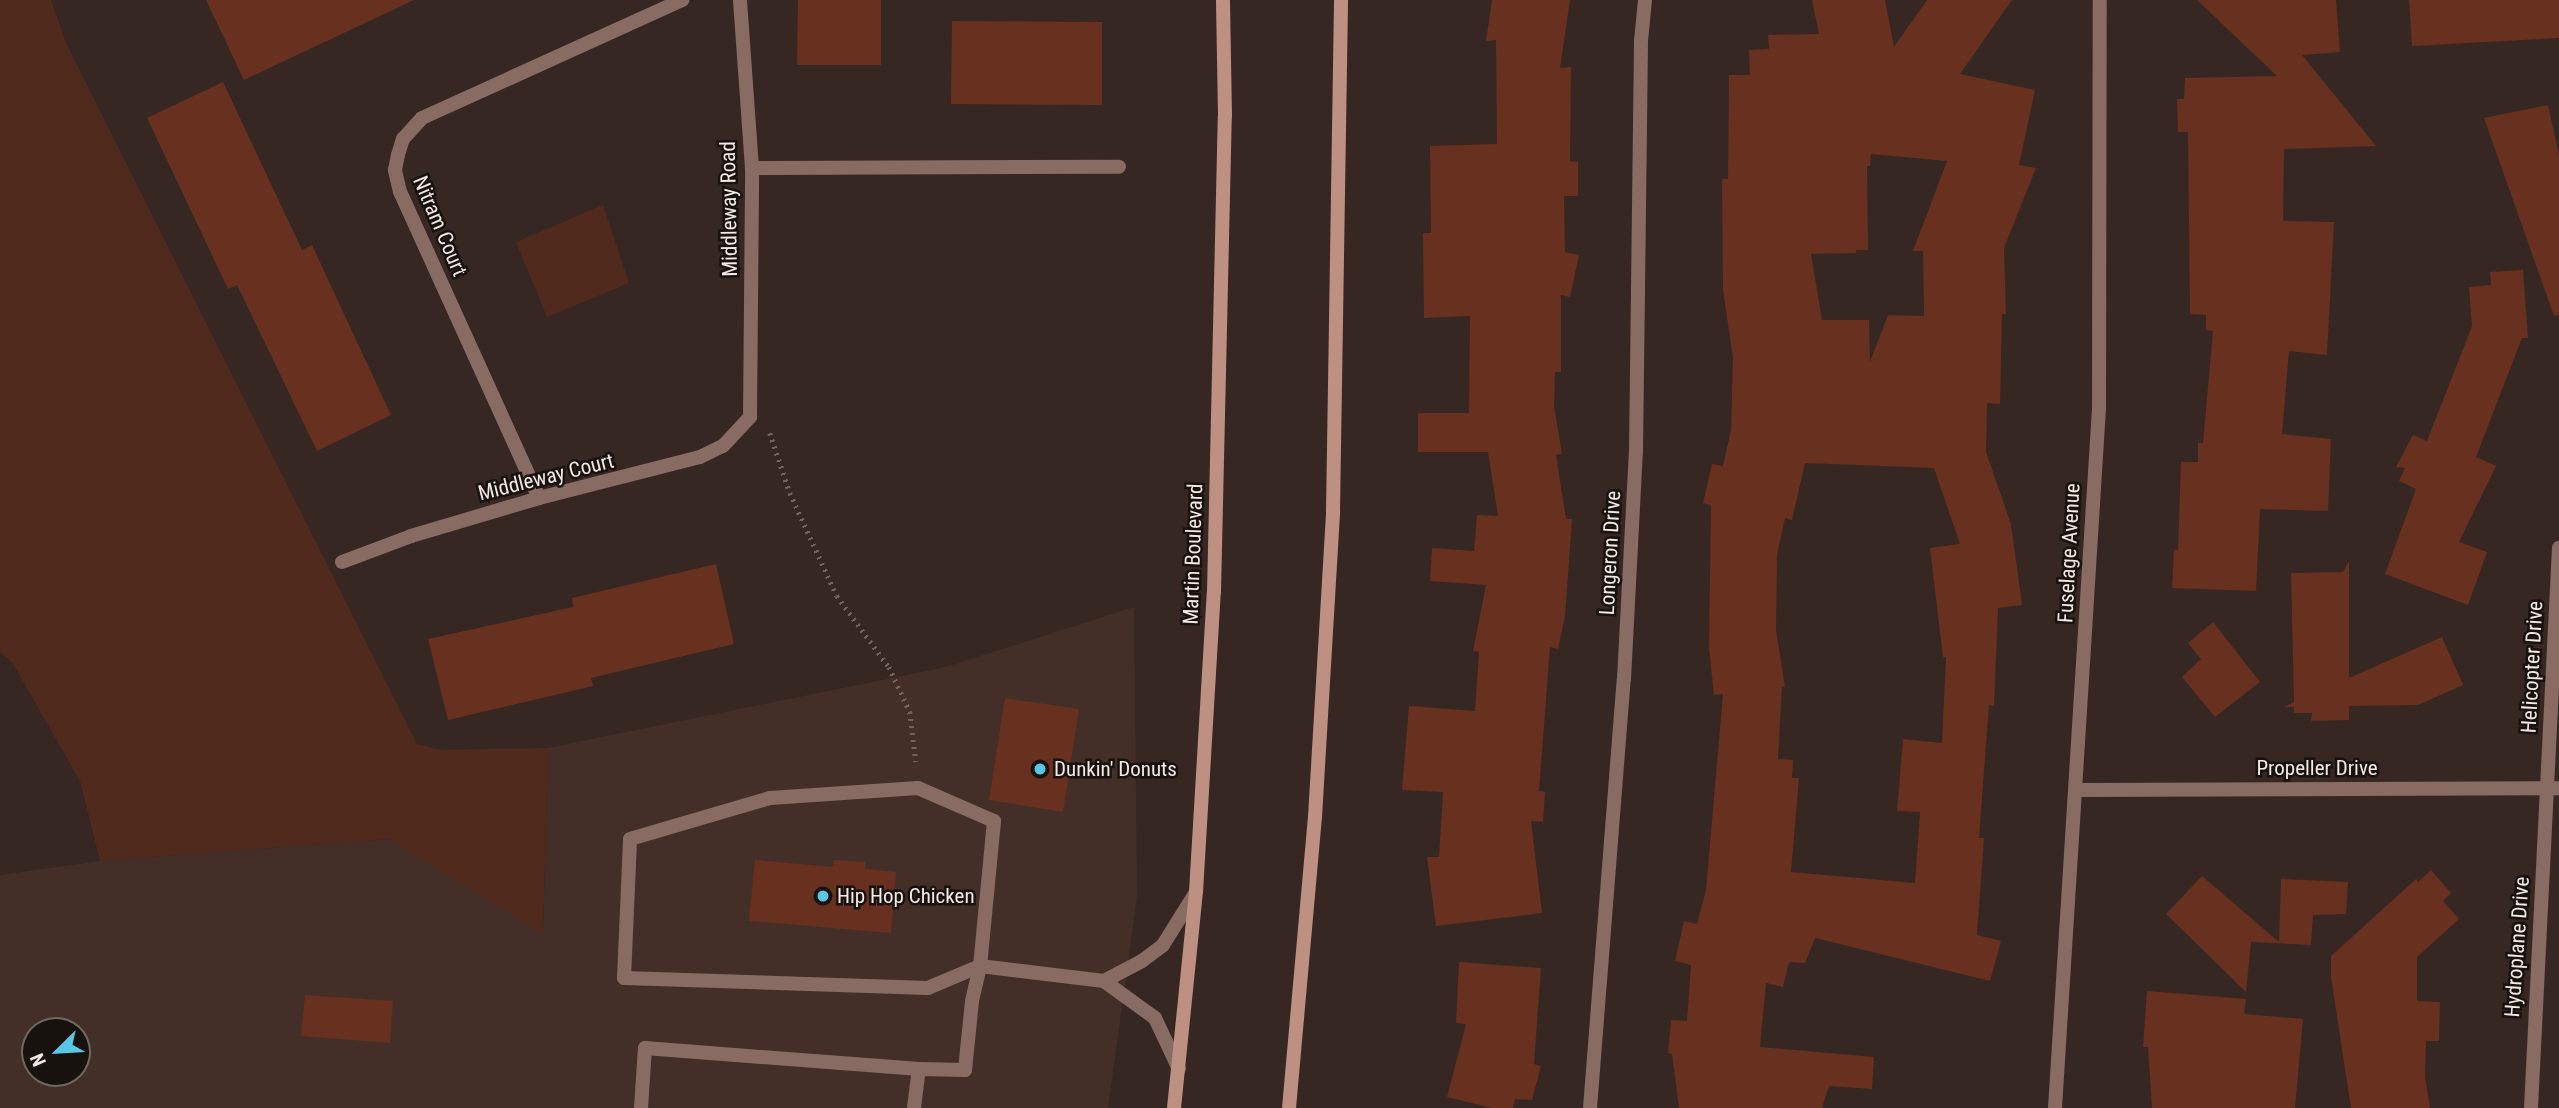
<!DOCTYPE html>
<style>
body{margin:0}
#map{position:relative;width:2559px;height:1108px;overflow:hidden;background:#362722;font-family:"Roboto Condensed",sans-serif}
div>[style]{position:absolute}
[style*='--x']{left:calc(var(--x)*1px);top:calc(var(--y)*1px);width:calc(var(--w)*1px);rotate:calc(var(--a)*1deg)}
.built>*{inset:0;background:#442f28}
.green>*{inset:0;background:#512a1e}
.building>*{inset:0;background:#68301e}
.path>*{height:4.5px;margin-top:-2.25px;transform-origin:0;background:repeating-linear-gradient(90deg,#71635f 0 2px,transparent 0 7px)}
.lane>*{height:14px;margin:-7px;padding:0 7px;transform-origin:7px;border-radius:7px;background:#886c63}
.street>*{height:14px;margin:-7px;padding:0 7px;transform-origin:7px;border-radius:7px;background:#886c63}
.secondary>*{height:14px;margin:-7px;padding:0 7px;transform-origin:7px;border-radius:7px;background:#bd9082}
.dots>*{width:19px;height:19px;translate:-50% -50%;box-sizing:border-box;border:4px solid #18120f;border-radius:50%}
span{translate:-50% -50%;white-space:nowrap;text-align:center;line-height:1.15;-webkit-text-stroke:5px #18120f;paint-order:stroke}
.street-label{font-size:21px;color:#f4e9e6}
.poi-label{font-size:21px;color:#f4e9e6}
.left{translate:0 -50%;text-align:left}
.north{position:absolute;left:21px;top:1017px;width:70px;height:70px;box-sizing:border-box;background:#18120f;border:2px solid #706865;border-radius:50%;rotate:246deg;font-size:19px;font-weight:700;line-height:28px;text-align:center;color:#f4e9e6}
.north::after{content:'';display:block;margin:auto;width:24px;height:32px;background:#5ac8e5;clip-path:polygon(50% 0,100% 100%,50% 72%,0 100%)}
</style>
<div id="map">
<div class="built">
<div style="clip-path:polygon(evenodd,1134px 607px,1137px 896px,1108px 1108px,0 1108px,0 875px,100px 861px,389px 839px,543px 933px,548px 748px,946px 667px,1134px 607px,35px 1031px,77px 1031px,77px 1073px,35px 1073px,35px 1031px)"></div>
</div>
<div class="green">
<div style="clip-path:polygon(0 0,51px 0,66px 43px,417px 744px,442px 750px,548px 748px,543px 934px,389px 839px,100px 861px,80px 781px,12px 662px,0 652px)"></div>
<div style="clip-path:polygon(603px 205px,629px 283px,547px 317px,516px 242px)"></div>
</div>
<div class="building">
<div style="clip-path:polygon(206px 0,414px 0,244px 80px)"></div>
<div style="clip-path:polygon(798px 0,881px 0,881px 65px,797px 65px)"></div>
<div style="clip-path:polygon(1492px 0,1570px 0,1560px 68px,1571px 67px,1570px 161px,1578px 162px,1578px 196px,1564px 196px,1565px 252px,1579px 255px,1570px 297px,1561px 295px,1561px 372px,1555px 372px,1554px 406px,1562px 454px,1556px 455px,1566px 519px,1572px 519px,1565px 616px,1558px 649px,1550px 647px,1539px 791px,1545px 792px,1543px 822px,1531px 821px,1542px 913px,1436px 926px,1427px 857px,1439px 857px,1443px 792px,1402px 790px,1409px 706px,1475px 711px,1479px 652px,1473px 651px,1486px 585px,1430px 581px,1432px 548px,1474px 551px,1477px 515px,1498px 516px,1488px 452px,1418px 452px,1418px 413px,1469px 413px,1470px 316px,1424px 318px,1423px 233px,1431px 233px,1430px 146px,1497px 144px,1496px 40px,1486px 41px)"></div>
<div style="clip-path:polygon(evenodd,1812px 0,1885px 0,1894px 47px,1927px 0,2012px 0,1960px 74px,2035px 90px,2019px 165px,2036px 168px,2004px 248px,2006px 314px,2002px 314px,2000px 404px,1987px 403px,1986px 452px,2011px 524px,2022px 605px,1998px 608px,1994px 706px,1989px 705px,1979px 838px,1984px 838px,1977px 935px,2001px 941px,1990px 981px,1815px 938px,1805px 963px,1789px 962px,1783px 987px,1766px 983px,1760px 1047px,1874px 1057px,1872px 1089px,1829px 1086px,1822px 1108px,1679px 1108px,1672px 1054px,1668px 1053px,1671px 1020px,1687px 1021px,1691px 965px,1675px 961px,1684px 921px,1697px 924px,1706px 890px,1723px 694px,1714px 695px,1709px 648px,1711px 505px,1703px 503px,1712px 464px,1723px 466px,1731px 430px,1733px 358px,1723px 290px,1722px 179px,1728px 179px,1729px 75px,1750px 75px,1749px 50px,1769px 49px,1768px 35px,1819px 34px,1812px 0,1871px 154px,1947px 161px,1913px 251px,1923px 251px,1924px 316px,1888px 315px,1870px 362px,1869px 320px,1822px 320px,1811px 254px,1856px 253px,1856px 250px,1868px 250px,1867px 166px,1870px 166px,1871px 154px,1812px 0,1805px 463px,1934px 468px,1960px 544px,1930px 548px,1943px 657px,1946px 657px,1942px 743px,1903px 739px,1897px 811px,1920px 812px,1915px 883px,1791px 872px,1799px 778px,1792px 778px,1793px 760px,1778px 759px,1782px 687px,1785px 687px,1776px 630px,1777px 555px,1785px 518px,1792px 520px,1805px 463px)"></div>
<div style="clip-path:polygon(2197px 0,2336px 0,2340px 52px,2302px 55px,2376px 146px,2284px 149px,2283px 221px,2334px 222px,2327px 355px,2289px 351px,2282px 434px,2331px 439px,2328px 511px,2260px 509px,2256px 591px,2172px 588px,2174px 550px,2178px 550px,2181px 462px,2198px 462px,2198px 443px,2203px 443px,2213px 331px,2206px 330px,2206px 315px,2190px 314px,2188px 132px,2178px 132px,2177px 99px,2184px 99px,2185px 78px,2277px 76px)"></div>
<div style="clip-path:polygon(2409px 0,2559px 0,2559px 38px,2412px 46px)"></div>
<div style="clip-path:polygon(952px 21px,1102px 22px,1102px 105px,951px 104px)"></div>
<div style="clip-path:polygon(223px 82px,302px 250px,312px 245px,391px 415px,317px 451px,237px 285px,228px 289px,147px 118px)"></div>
<div style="clip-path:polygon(2548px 105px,2559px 155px,2559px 315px,2554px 316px,2484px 118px)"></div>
<div style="clip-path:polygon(2523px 270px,2528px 338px,2522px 338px,2476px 457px,2496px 466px,2459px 542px,2487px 552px,2468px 605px,2385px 574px,2416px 489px,2399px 481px,2405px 468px,2396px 467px,2413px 435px,2427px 441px,2472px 326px,2469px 287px,2491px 285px,2490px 272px)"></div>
<div style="clip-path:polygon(2349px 561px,2349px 678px,2442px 637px,2463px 685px,2418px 705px,2349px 706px,2349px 720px,2311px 721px,2312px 713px,2294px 713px,2294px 707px,2284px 707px,2294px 702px,2291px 573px,2343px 572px)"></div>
<div style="clip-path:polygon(716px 564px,734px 644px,591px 678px,593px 686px,448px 720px,428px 639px,573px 607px,572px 598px)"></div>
<div style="clip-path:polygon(2213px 622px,2260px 682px,2215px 717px,2182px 677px,2201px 659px,2188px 643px)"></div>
<div style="clip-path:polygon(1005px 698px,1079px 709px,1063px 812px,989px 800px)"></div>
<div style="clip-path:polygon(755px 860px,833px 867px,834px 860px,865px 862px,865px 869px,896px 872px,891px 933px,749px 921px)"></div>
<div style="clip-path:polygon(2431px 870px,2451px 893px,2443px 901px,2459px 919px,2417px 957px,2417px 1001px,2440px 1002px,2439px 1041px,2426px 1041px,2425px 1077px,2430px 1108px,2351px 1108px,2331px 977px,2331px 956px,2416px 879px,2418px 882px)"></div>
<div style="clip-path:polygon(2202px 876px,2279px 942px,2281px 879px,2348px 882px,2346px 914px,2313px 915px,2311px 945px,2251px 942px,2246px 992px,2166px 914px)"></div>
<div style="clip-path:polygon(1459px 962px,1541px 968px,1534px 1064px,1541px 1066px,1532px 1100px,1515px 1099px,1513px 1108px,1492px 1108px,1447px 1097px,1466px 1024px,1456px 1023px)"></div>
<div style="clip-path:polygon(2147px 991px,2246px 999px,2244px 1014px,2303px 1019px,2295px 1108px,2152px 1108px,2148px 1047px,2143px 1047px)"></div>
<div style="clip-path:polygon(305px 995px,393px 1001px,390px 1043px,301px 1036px)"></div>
</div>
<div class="path">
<div style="--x:770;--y:433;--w:63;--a:71.6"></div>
<div style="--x:790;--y:493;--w:113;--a:65.5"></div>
<div style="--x:837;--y:596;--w:88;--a:53.8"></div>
<div style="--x:889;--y:667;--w:50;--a:65"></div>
<div style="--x:910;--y:712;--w:50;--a:83.2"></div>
</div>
<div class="lane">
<div style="--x:752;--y:168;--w:367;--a:-0.2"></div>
<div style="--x:918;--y:788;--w:83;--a:23.5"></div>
<div style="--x:994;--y:821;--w:146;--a:95.5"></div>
<div style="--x:980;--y:966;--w:56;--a:157.1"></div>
<div style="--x:928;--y:988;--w:304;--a:-178.1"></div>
<div style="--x:624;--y:978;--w:139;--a:-87.5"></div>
<div style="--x:630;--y:839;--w:146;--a:-16.3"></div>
<div style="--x:770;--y:798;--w:148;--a:-3.9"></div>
<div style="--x:1104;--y:981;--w:43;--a:-27.8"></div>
<div style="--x:1142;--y:961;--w:26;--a:-37"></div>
<div style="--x:1163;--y:945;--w:62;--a:-58.1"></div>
<div style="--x:641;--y:1108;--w:60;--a:-86.2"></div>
<div style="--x:645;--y:1048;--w:275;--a:4.4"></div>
<div style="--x:914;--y:1108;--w:39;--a:-83"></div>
<div style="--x:919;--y:1069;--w:46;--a:1.2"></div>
<div style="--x:965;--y:1070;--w:69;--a:-84.2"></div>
<div style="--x:972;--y:1001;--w:36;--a:-77"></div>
<div style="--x:980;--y:966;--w:125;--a:6.9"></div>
<div style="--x:1104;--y:981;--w:63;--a:36"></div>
<div style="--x:1155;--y:1018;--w:56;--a:64.8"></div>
</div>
<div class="street">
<div style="--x:539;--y:498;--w:336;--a:-114.4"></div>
<div style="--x:400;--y:192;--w:23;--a:-103"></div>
<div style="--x:395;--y:170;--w:15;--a:-79"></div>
<div style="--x:398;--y:155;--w:17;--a:-73"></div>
<div style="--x:403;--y:139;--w:28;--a:-48"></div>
<div style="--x:422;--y:118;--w:286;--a:-24.4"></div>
<div style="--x:342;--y:562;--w:74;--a:-20.6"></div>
<div style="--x:411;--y:536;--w:134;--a:-16.5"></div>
<div style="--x:539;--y:498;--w:166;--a:-14.3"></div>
<div style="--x:700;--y:457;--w:25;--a:-26"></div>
<div style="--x:723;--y:446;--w:40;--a:-47"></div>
<div style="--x:750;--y:417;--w:249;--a:-89.5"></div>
<div style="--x:752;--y:168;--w:168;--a:-94.1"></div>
<div style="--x:2076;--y:790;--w:483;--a:-0.2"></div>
<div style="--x:1590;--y:1108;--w:430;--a:-85.5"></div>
<div style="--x:1624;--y:679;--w:227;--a:-87"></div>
<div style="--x:1636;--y:452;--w:411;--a:-89.3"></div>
<div style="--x:1641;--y:41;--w:41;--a:-84.4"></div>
<div style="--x:2055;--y:1108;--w:701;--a:-86.4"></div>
<div style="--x:2099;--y:408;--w:408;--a:-89.9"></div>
<div style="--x:2531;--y:1108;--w:561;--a:-87.14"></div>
</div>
<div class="secondary">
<div style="--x:1174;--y:1108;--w:217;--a:-84.2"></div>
<div style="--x:1196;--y:892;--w:301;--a:-86.6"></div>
<div style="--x:1214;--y:592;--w:476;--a:-88.7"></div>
<div style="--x:1225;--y:116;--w:116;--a:-91"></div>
<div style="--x:1289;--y:1108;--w:292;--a:-84.9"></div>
<div style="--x:1315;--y:817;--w:306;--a:-86.6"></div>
<div style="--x:1333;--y:512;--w:512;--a:-89.1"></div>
</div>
<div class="dots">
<div style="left:1040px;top:769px;background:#5ac8e5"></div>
<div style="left:823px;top:896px;background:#5ac8e5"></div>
</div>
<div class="street-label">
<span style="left:729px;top:209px;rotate:-91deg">Middleway Road</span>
<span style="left:440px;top:226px;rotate:67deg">Nitram Court</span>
<span style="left:546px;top:477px;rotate:-14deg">Middleway Court</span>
<span style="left:1610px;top:553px;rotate:-87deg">Longeron Drive</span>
<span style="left:2069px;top:553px;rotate:-87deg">Fuselage Avenue</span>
<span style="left:1193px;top:554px;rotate:-88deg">Martin Boulevard</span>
<span style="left:2532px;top:667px;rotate:-87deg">Helicopter Drive</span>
<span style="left:2317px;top:768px">Propeller Drive</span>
<span style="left:2517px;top:947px;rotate:-86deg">Hydroplane Drive</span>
</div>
<div class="poi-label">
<span class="left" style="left:1054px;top:769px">Dunkin' Donuts</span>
<span class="left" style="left:837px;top:896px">Hip Hop Chicken</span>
</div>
<div class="north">N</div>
</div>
